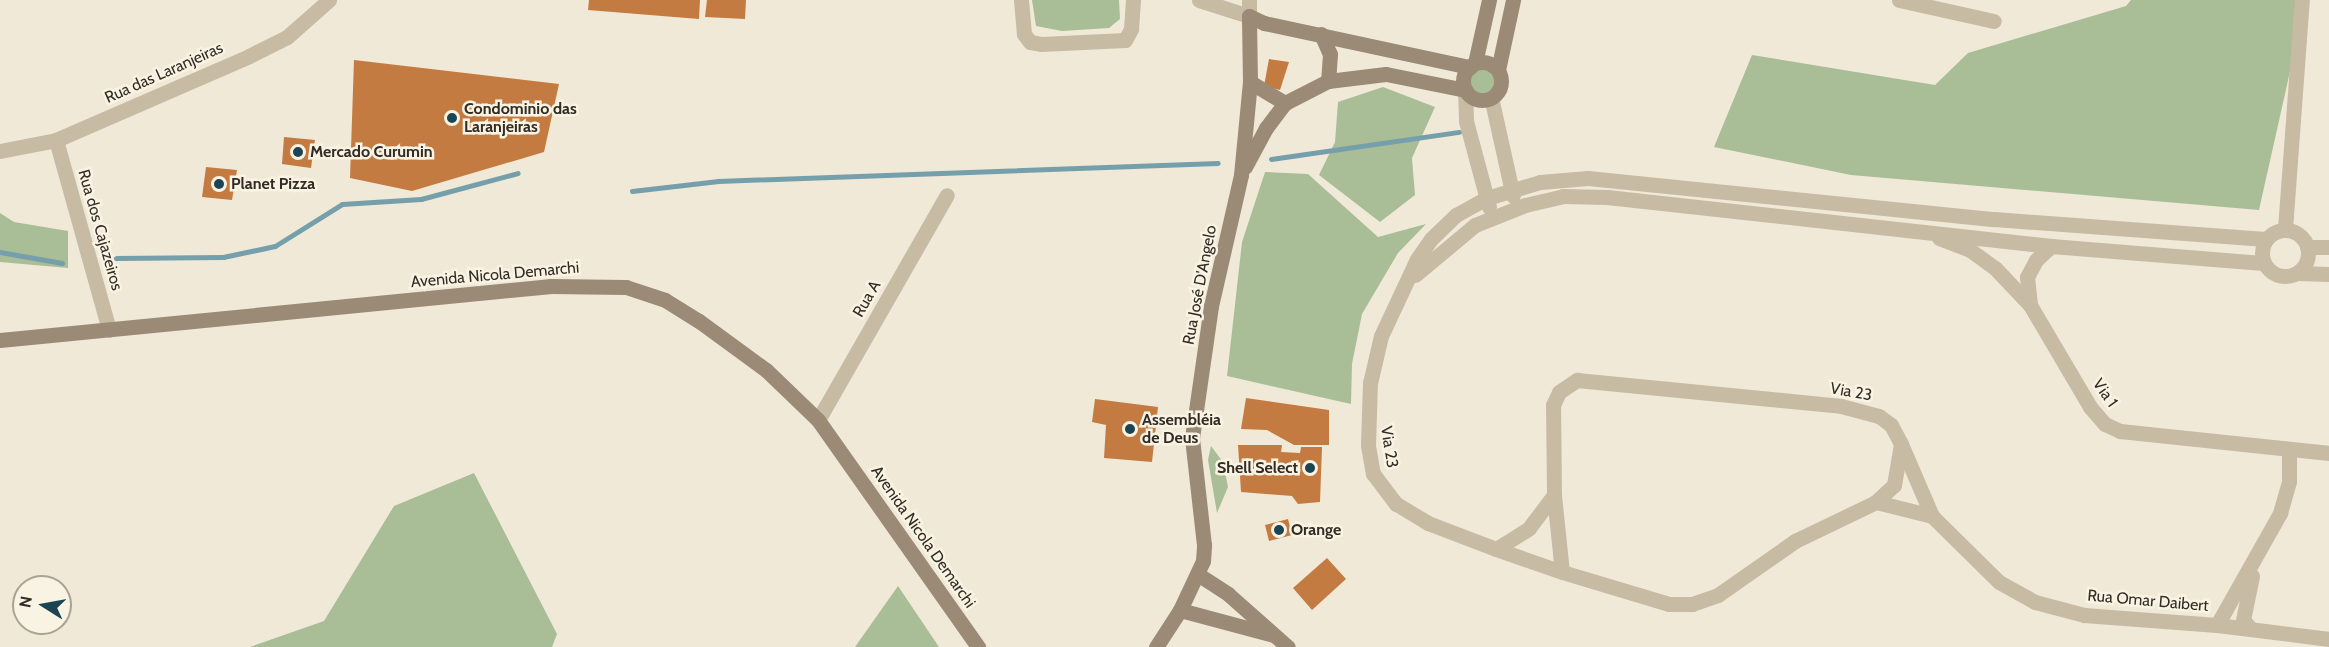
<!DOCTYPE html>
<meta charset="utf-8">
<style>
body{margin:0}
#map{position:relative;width:2329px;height:647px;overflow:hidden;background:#f0e9d7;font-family:Cabin,sans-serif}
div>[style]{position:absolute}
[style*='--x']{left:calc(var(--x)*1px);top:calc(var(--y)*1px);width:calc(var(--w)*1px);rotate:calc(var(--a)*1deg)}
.green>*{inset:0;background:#a9be97}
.round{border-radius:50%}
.stream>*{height:5px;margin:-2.5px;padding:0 2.5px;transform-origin:2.5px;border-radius:2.5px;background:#769fac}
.building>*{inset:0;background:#c47b41}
.street>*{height:15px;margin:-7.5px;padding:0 7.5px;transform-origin:7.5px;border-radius:7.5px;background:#c7bba3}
.street>.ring{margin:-7.5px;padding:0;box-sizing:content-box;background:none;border:15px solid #c7bba3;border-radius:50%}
.secondary>*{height:15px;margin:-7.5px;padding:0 7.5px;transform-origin:7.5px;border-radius:7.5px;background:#9b8a75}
.secondary>.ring{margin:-7.5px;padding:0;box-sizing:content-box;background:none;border:15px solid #9b8a75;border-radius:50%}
.dots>*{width:16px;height:16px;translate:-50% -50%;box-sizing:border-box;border:3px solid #f8f3e2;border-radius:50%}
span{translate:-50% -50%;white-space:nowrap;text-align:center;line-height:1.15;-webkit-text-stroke:5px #f8f3e2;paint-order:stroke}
.street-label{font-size:16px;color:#332c25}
.poi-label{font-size:16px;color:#332c25;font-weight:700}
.left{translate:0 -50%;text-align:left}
.right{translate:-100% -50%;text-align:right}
.north{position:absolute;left:12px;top:575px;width:60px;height:60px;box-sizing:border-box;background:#f8f3e2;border:2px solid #a9a396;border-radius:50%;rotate:281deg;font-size:16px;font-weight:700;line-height:24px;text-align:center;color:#332c25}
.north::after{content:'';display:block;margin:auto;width:21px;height:27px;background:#1c4453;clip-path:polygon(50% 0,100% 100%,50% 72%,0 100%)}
</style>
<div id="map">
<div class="green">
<div style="clip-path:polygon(1032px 0,1119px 0,1120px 19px,1109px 28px,1062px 31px,1036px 26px)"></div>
<div style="clip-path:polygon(2131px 0,2306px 0,2259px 210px,1851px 175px,1714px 147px,1752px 55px,1935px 85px,1968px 53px,2126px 6px)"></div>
<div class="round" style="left:1468px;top:66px;width:28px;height:28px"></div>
<div style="clip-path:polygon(1383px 87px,1435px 107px,1412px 158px,1415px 195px,1380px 222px,1319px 175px,1335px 142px,1338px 102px)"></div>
<div style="clip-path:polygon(1265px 172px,1308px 174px,1378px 237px,1426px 224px,1398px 253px,1362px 314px,1352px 364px,1351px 404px,1227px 376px,1242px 242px)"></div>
<div style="clip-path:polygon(0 213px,14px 222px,68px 231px,68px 268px,0 262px)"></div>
<div style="clip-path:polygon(1211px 446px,1223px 462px,1228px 487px,1217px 513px,1208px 460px)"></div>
<div style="clip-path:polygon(474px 473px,557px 634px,552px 647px,250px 647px,324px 621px,394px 506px)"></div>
<div style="clip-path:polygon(898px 586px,939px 647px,855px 647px)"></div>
</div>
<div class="stream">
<div style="--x:1271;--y:159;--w:190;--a:-8.2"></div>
<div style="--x:632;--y:191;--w:87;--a:-6.6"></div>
<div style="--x:718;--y:181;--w:500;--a:-2.06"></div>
<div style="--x:0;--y:252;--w:63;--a:10.1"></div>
<div style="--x:115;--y:258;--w:108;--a:-0.5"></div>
<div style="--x:223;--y:257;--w:53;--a:-11.9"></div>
<div style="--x:275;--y:246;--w:79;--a:-32.1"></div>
<div style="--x:342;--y:204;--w:79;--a:-3.6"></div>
<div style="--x:421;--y:199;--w:100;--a:-15"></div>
</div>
<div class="building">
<div style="clip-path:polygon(589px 0,700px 0,699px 19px,588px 10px)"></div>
<div style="clip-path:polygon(707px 0,746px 0,745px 19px,705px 17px)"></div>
<div style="clip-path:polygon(1269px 59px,1289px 62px,1280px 90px,1264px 86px)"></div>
<div style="clip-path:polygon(354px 60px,559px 84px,544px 152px,412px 191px,350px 178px)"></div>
<div style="clip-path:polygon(284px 137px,315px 140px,311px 168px,282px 164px)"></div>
<div style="clip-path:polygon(206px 167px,237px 170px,232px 200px,202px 197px)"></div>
<div style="clip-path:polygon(1246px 398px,1329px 410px,1329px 445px,1294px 445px,1267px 430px,1241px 429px)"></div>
<div style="clip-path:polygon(1095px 399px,1158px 407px,1152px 462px,1104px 458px,1106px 425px,1092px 422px)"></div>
<div style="clip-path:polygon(1238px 445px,1282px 445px,1281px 452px,1300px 453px,1301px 447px,1322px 447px,1320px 502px,1298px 504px,1292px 496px,1241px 492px)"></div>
<div style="clip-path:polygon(1288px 519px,1292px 535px,1269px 541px,1265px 525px)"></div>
<div style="clip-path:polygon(1327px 558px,1346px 579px,1312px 610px,1293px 588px)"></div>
</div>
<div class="street">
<div style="--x:1021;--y:0;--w:34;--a:85"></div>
<div style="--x:1024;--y:34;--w:10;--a:53"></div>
<div style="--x:1030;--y:42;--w:11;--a:10"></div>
<div style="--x:1041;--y:44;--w:84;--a:-2.7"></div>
<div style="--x:1125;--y:40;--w:13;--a:-61"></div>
<div style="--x:1131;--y:29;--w:29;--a:-86"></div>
<div style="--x:1199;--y:0;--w:52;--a:17.7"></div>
<div style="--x:1249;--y:16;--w:16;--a:-90"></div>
<div style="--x:1899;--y:0;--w:97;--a:12.5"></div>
<div style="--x:1465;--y:90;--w:31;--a:88"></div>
<div style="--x:1466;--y:121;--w:89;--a:75"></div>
<div style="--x:1491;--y:97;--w:101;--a:77.5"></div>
<div style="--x:56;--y:140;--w:197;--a:74.4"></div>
<div style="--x:0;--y:151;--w:57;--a:-11.1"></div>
<div style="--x:56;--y:140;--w:210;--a:-23.5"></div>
<div style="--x:249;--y:56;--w:42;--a:-26.6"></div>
<div style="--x:287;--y:37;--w:56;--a:-41.4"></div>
<div style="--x:2285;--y:229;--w:230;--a:-85.8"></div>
<div class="ring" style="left:2262px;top:230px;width:31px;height:31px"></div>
<div style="--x:1939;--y:238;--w:33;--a:21"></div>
<div style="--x:1970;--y:250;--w:31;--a:36"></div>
<div style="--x:1995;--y:268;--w:51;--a:46.6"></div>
<div style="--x:2030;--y:305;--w:118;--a:59.5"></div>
<div style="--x:2090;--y:407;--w:23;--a:49"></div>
<div style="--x:2105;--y:424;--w:17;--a:25"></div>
<div style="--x:2120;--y:431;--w:210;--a:6"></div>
<div style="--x:2307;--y:247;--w:22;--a:0"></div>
<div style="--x:2297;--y:273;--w:32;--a:2"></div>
<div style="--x:1415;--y:275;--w:78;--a:-39.8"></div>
<div style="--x:1475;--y:225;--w:54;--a:-21.8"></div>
<div style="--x:1525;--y:205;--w:39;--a:-13"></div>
<div style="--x:1563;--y:196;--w:44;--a:1.3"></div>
<div style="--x:1607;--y:197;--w:447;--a:6.3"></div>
<div style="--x:2051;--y:246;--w:213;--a:4.6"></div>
<div style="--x:2030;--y:305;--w:28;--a:-96"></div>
<div style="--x:2027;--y:277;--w:19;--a:-62"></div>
<div style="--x:2036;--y:260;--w:21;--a:-43"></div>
<div style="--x:818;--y:420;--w:259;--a:-60.2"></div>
<div style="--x:1901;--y:444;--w:78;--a:66.7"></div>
<div style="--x:1932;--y:516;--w:94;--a:44.6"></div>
<div style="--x:1999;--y:582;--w:41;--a:29.1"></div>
<div style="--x:2035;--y:602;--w:51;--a:14.9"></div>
<div style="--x:2084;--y:615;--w:133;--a:4.3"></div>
<div style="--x:2217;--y:625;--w:113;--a:7.1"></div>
<div style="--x:1554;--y:495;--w:77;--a:84.1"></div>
<div style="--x:1876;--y:502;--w:58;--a:14"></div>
<div style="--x:1496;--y:549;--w:39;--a:-32"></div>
<div style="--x:1529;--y:528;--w:41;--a:-52.9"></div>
<div style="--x:1554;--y:495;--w:90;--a:-90.6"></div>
<div style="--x:1553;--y:405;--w:14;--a:-65"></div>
<div style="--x:1559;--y:392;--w:22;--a:-34"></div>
<div style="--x:1577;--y:380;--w:265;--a:5.6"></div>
<div style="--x:1841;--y:406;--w:39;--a:15"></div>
<div style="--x:1879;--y:416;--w:15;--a:37"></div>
<div style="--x:1891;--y:425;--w:21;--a:62"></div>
<div style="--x:1901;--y:444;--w:42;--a:99.7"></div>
<div style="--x:1894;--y:485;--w:25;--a:137"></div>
<div style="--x:1876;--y:502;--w:90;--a:154.3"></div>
<div style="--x:1795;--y:541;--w:94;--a:145"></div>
<div style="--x:1718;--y:595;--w:28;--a:161"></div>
<div style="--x:1692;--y:604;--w:23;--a:180"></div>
<div style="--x:1669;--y:604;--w:112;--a:-163.3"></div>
<div style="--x:1562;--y:572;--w:70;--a:-160.8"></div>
<div style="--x:1496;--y:549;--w:73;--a:-159.1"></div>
<div style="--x:1428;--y:523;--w:37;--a:-149"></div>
<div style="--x:1396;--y:504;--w:38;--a:-127"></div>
<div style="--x:1373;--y:474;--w:29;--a:-100"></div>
<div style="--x:1368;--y:445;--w:62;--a:-88.2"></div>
<div style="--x:1370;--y:383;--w:48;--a:-76.8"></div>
<div style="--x:1381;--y:336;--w:85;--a:-64.9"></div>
<div style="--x:1417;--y:259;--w:24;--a:-55"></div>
<div style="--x:1431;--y:239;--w:35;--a:-44"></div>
<div style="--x:1456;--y:215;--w:35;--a:-29"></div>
<div style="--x:1487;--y:198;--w:55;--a:-16.8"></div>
<div style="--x:1540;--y:182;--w:48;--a:-4.8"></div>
<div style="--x:1588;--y:178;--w:408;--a:5.8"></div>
<div style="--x:1994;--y:219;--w:272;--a:4.2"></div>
<div style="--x:2217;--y:625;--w:129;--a:-60.6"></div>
<div style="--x:2280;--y:513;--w:33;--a:-74"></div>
<div style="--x:2289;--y:481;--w:30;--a:-90"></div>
<div style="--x:2251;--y:629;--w:12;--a:-132"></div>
<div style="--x:2243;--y:620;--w:45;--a:-78.4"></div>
</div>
<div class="secondary">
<div style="--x:1321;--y:34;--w:22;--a:66"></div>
<div style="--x:1330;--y:54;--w:27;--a:94"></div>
<div class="ring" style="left:1463px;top:62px;width:23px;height:23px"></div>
<div style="--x:1475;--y:63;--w:65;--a:-77.5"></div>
<div style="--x:1498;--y:70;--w:72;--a:-77.9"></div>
<div style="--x:1250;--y:82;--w:41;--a:31"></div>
<div style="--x:1245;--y:167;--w:44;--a:-61.7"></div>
<div style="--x:1266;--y:128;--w:31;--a:-53"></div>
<div style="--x:1285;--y:103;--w:48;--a:-27.1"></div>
<div style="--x:1328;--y:81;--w:58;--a:-6.9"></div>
<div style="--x:1386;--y:74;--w:81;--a:11.4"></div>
<div style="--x:0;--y:340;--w:554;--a:-5.6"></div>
<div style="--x:551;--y:286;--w:75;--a:0.8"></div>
<div style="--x:626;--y:287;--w:41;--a:18.4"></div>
<div style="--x:665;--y:300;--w:40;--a:32"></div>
<div style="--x:699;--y:321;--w:83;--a:36.2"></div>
<div style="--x:766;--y:370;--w:72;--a:43.9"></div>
<div style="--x:818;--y:420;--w:278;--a:54.8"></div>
<div style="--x:1199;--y:575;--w:35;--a:33"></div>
<div style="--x:1228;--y:594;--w:80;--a:41.5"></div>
<div style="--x:1180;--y:610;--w:96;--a:15"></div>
<div style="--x:1156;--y:647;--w:44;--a:-57"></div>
<div style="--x:1180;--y:610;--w:54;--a:-64.9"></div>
<div style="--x:1203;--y:561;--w:16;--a:-86"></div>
<div style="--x:1204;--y:545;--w:108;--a:-96.4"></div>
<div style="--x:1192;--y:438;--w:133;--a:-81.8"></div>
<div style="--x:1211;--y:306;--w:134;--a:-77.1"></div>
<div style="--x:1241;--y:175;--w:93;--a:-84.5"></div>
<div style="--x:1250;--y:82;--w:66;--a:-90.9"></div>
<div style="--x:1249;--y:16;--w:17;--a:25"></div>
<div style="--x:1264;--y:23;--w:211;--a:12.1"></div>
</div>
<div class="dots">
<div style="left:452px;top:118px;background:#1c4453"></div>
<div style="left:298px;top:152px;background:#1c4453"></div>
<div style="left:219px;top:184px;background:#1c4453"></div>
<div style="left:1130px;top:429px;background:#1c4453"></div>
<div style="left:1310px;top:468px;background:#1c4453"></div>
<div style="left:1279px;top:530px;background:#1c4453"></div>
</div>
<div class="street-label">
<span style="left:164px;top:73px;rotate:-24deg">Rua das Laranjeiras</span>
<span style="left:100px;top:230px;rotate:74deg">Rua dos Cajazeiros</span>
<span style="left:495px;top:275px;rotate:-5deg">Avenida Nicola Demarchi</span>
<span style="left:1200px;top:285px;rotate:-79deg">Rua José D'Angelo</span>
<span style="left:867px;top:299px;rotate:-60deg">Rua A</span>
<span style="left:1851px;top:392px;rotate:10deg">Via 23</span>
<span style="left:2105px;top:393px;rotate:55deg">Via 1</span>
<span style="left:1389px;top:447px;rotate:81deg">Via 23</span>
<span style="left:923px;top:537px;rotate:55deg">Avenida Nicola Demarchi</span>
<span style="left:2148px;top:601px;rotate:5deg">Rua Omar Daibert</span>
</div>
<div class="poi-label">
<span class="left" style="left:464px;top:118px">Condominio das<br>Laranjeiras</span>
<span class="left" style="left:310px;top:152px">Mercado Curumin</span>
<span class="left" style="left:231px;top:184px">Planet Pizza</span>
<span class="left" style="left:1142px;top:429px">Assembléia<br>de Deus</span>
<span class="right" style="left:1298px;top:468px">Shell Select</span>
<span class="left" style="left:1291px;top:530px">Orange</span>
</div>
<div class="north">N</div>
</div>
